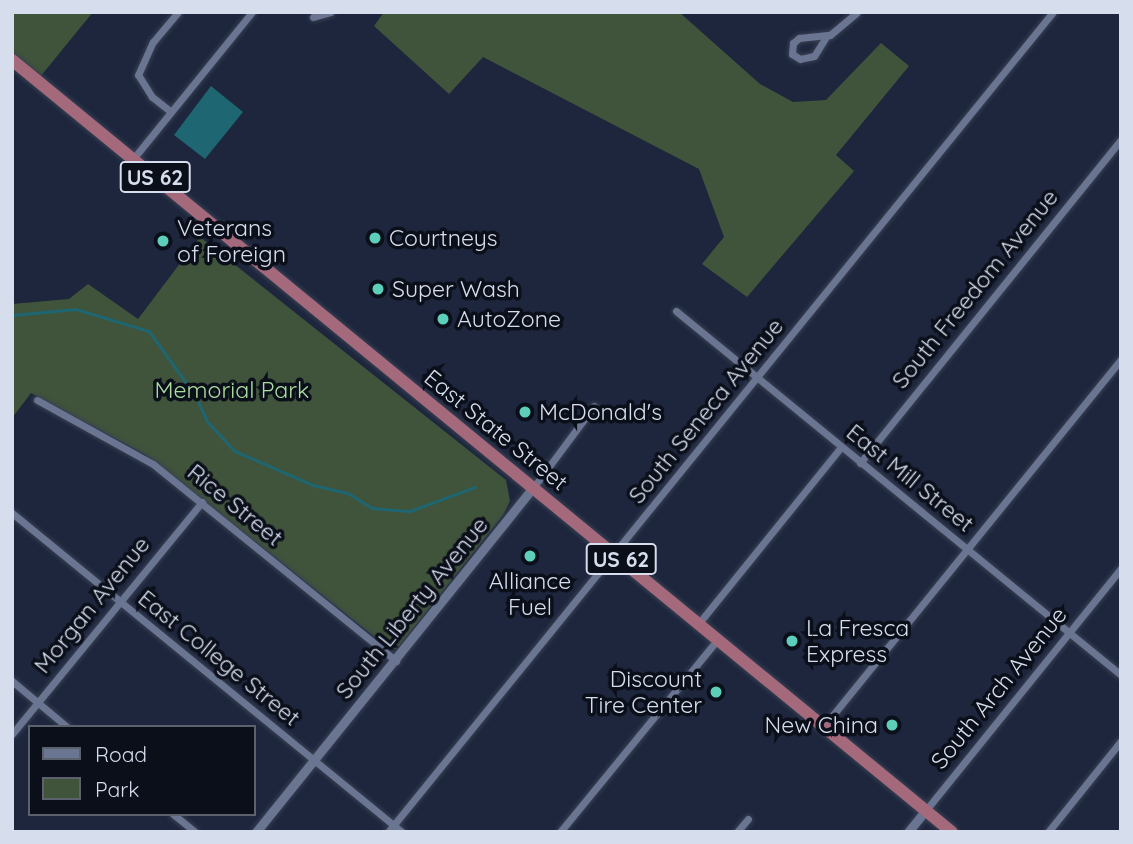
<!DOCTYPE html>
<style>
body{margin:0}
#map{position:relative;width:1133px;height:844px;overflow:hidden;background:#1d263d;font-family:Quicksand,sans-serif}
div>[style]{position:absolute}
[style*='--x']{left:calc(var(--x)*1px);top:calc(var(--y)*1px);width:calc(var(--w)*1px);rotate:calc(var(--a)*1deg)}
.green>*{inset:0;background:#40543b}
.water>*{inset:0;background:#1e6671}
.stream>*{height:2.5px;margin:-1.25px;padding:0 1.25px;transform-origin:1.25px;border-radius:1.25px;background:#1e6671}
.roads{filter:drop-shadow(0 0 2px #394053) drop-shadow(0 0 2px #394053)}
.minor>*{height:7px;margin:-3.5px;padding:0 3.5px;transform-origin:3.5px;border-radius:3.5px;background:#6a7591}
.tertiary>*{height:9px;margin:-4.5px;padding:0 4.5px;transform-origin:4.5px;border-radius:4.5px;background:#6a7591}
.trunk>*{height:12px;margin:-6px;padding:0 6px;transform-origin:6px;border-radius:6px;background:#a46a7c}
.dots>*{width:19px;height:19px;translate:-50% -50%;box-sizing:border-box;border:4px solid #0b0f1a;border-radius:50%}
span{translate:-50% -50%;white-space:nowrap;text-align:center;line-height:1.15;-webkit-text-stroke:7px #0b0f1a;paint-order:stroke}
.shield-label span{padding:2px 5px;background:#0b0f1a;border:2px solid;border-radius:5px;-webkit-text-stroke-width:0}
.shield-label{font-size:21px;color:#d6dded;font-weight:700}
.poi-label{font-size:23px;color:#d6dded}
.left{translate:0 -50%;text-align:left}
.right{translate:-100% -50%;text-align:right}
.street-label{font-size:23px;color:#d6dded}
.park-label{font-size:23px;color:#aadc9d}
.frame{position:absolute;inset:0;border:14px solid #d6dded;pointer-events:none}
.legend{position:absolute;left:28px;top:725px;width:228px;height:91px;box-sizing:border-box;background:#0b0f1a;border:2px solid #5c616e;margin:0;padding:9px 12px;list-style:none;font-size:21px;color:#d6dded}
.legend li{display:flex;align-items:center;gap:14px;height:35px}
.legend b{width:35px;border:2px solid #5c616e}
</style>
<div id="map">
<div class="green">
<div style="clip-path:polygon(12px 12px,93px 12px,40px 77px,12px 55px)"></div>
<div style="clip-path:polygon(384px 12px,679px 12px,760px 84px,793px 102px,826px 100px,881px 43px,909px 66px,836px 155px,854px 171px,747px 297px,702px 264px,724px 237px,699px 169px,483px 57px,449px 94px,374px 26px)"></div>
<div style="clip-path:polygon(200px 237px,506px 480px,510px 501px,503px 515px,397px 649px,390px 649px,146px 455px,31px 393px,12px 418px,12px 304px,69px 299px,88px 284px,138px 319px)"></div>
</div>
<div class="water">
<div style="clip-path:polygon(211px 86px,243px 112px,205px 159px,174px 135px)"></div>
</div>
<div class="stream">
<div style="--x:12;--y:315;--w:64;--a:-5.4"></div>
<div style="--x:76;--y:309;--w:76;--a:16.8"></div>
<div style="--x:149;--y:331;--w:80;--a:54.1"></div>
<div style="--x:196;--y:396;--w:27;--a:66"></div>
<div style="--x:207;--y:421;--w:41;--a:47"></div>
<div style="--x:235;--y:451;--w:85;--a:23.6"></div>
<div style="--x:313;--y:485;--w:36;--a:13"></div>
<div style="--x:348;--y:493;--w:28;--a:32"></div>
<div style="--x:372;--y:508;--w:38;--a:5"></div>
<div style="--x:410;--y:511;--w:69;--a:-20.3"></div>
</div>
<div class="roads">
<div class="minor">
<div style="--x:313;--y:17;--w:18;--a:-16"></div>
<div style="--x:826;--y:37;--w:22;--a:122"></div>
<div style="--x:814;--y:56;--w:14;--a:168"></div>
<div style="--x:800;--y:59;--w:9;--a:-148"></div>
<div style="--x:792;--y:54;--w:11;--a:-85"></div>
<div style="--x:793;--y:43;--w:8;--a:-40"></div>
<div style="--x:799;--y:38;--w:31;--a:-6"></div>
<div style="--x:830;--y:35;--w:35;--a:-40"></div>
<div style="--x:170;--y:111;--w:23;--a:-142"></div>
<div style="--x:152;--y:97;--w:26;--a:-122"></div>
<div style="--x:138;--y:75;--w:36;--a:-66"></div>
<div style="--x:153;--y:42;--w:39;--a:-50"></div>
<div style="--x:133;--y:159;--w:189;--a:-51"></div>
<div style="--x:676;--y:311;--w:575;--a:39.28"></div>
<div style="--x:37;--y:400;--w:132;--a:28.9"></div>
<div style="--x:153;--y:464;--w:313;--a:39"></div>
<div style="--x:860;--y:463;--w:416;--a:-51.1"></div>
<div style="--x:533;--y:488;--w:102;--a:-53.4"></div>
<div style="--x:12;--y:513;--w:504;--a:39.28"></div>
<div style="--x:699;--y:623;--w:226;--a:-51.1"></div>
<div style="--x:12;--y:681;--w:72;--a:39.9"></div>
<div style="--x:824;--y:726;--w:472;--a:-51"></div>
<div style="--x:12;--y:734;--w:300;--a:-50.7"></div>
<div style="--x:926;--y:810;--w:311;--a:-51.1"></div>
<div style="--x:173;--y:814;--w:28;--a:39"></div>
<div style="--x:388;--y:832;--w:1056;--a:-50.96"></div>
<div style="--x:560;--y:832;--w:249;--a:-50.7"></div>
<div style="--x:737;--y:832;--w:17;--a:-50"></div>
<div style="--x:1048;--y:832;--w:117;--a:-51.3"></div>
</div>
<div class="tertiary">
<div style="--x:256;--y:832;--w:442;--a:-51.2"></div>
<div style="--x:908;--y:832;--w:28;--a:-51"></div>
</div>
<div class="trunk">
<div style="--x:12;--y:60;--w:1216;--a:39.4"></div>
</div>
</div>
<div class="dots">
<div style="left:375px;top:238px;background:#5cceba"></div>
<div style="left:163px;top:241px;background:#5cceba"></div>
<div style="left:378px;top:289px;background:#5cceba"></div>
<div style="left:443px;top:319px;background:#5cceba"></div>
<div style="left:525px;top:412px;background:#5cceba"></div>
<div style="left:530px;top:556px;background:#5cceba"></div>
<div style="left:792px;top:641px;background:#5cceba"></div>
<div style="left:716px;top:692px;background:#5cceba"></div>
<div style="left:892px;top:725px;background:#5cceba"></div>
</div>
<div class="shield-label">
<span style="left:155px;top:177px">US 62</span>
<span style="left:621px;top:559px">US 62</span>
</div>
<div class="poi-label">
<span class="left" style="left:177px;top:241px">Veterans<br>of Foreign</span>
<span class="left" style="left:389px;top:238px">Courtneys</span>
<span class="left" style="left:392px;top:289px">Super Wash</span>
<span class="left" style="left:457px;top:319px">AutoZone</span>
<span class="left" style="left:539px;top:412px">McDonald's</span>
<span style="left:530px;top:594px">Alliance<br>Fuel</span>
<span class="left" style="left:806px;top:641px">La Fresca<br>Express</span>
<span class="right" style="left:702px;top:692px">Discount<br>Tire Center</span>
<span class="right" style="left:878px;top:725px">New China</span>
</div>
<div class="street-label">
<span style="left:975px;top:289px;rotate:-51deg">South Freedom Avenue</span>
<span style="left:706px;top:411px;rotate:-51deg">South Seneca Avenue</span>
<span style="left:496px;top:430px;rotate:39deg">East State Street</span>
<span style="left:910px;top:478px;rotate:39deg">East Mill Street</span>
<span style="left:235px;top:505px;rotate:39deg">Rice Street</span>
<span style="left:92px;top:605px;rotate:-51deg">Morgan Avenue</span>
<span style="left:412px;top:608px;rotate:-51deg">South Liberty Avenue</span>
<span style="left:219px;top:658px;rotate:39deg">East College Street</span>
<span style="left:999px;top:688px;rotate:-51deg">South Arch Avenue</span>
</div>
<div class="park-label">
<span style="left:232px;top:390px">Memorial Park</span>
</div>
<div class="frame"></div>
<ul class="legend">
<li><b style="height:9px;background:#6a7591"></b>Road</li>
<li><b style="height:19px;background:#40543b"></b>Park</li>
</ul>
</div>
